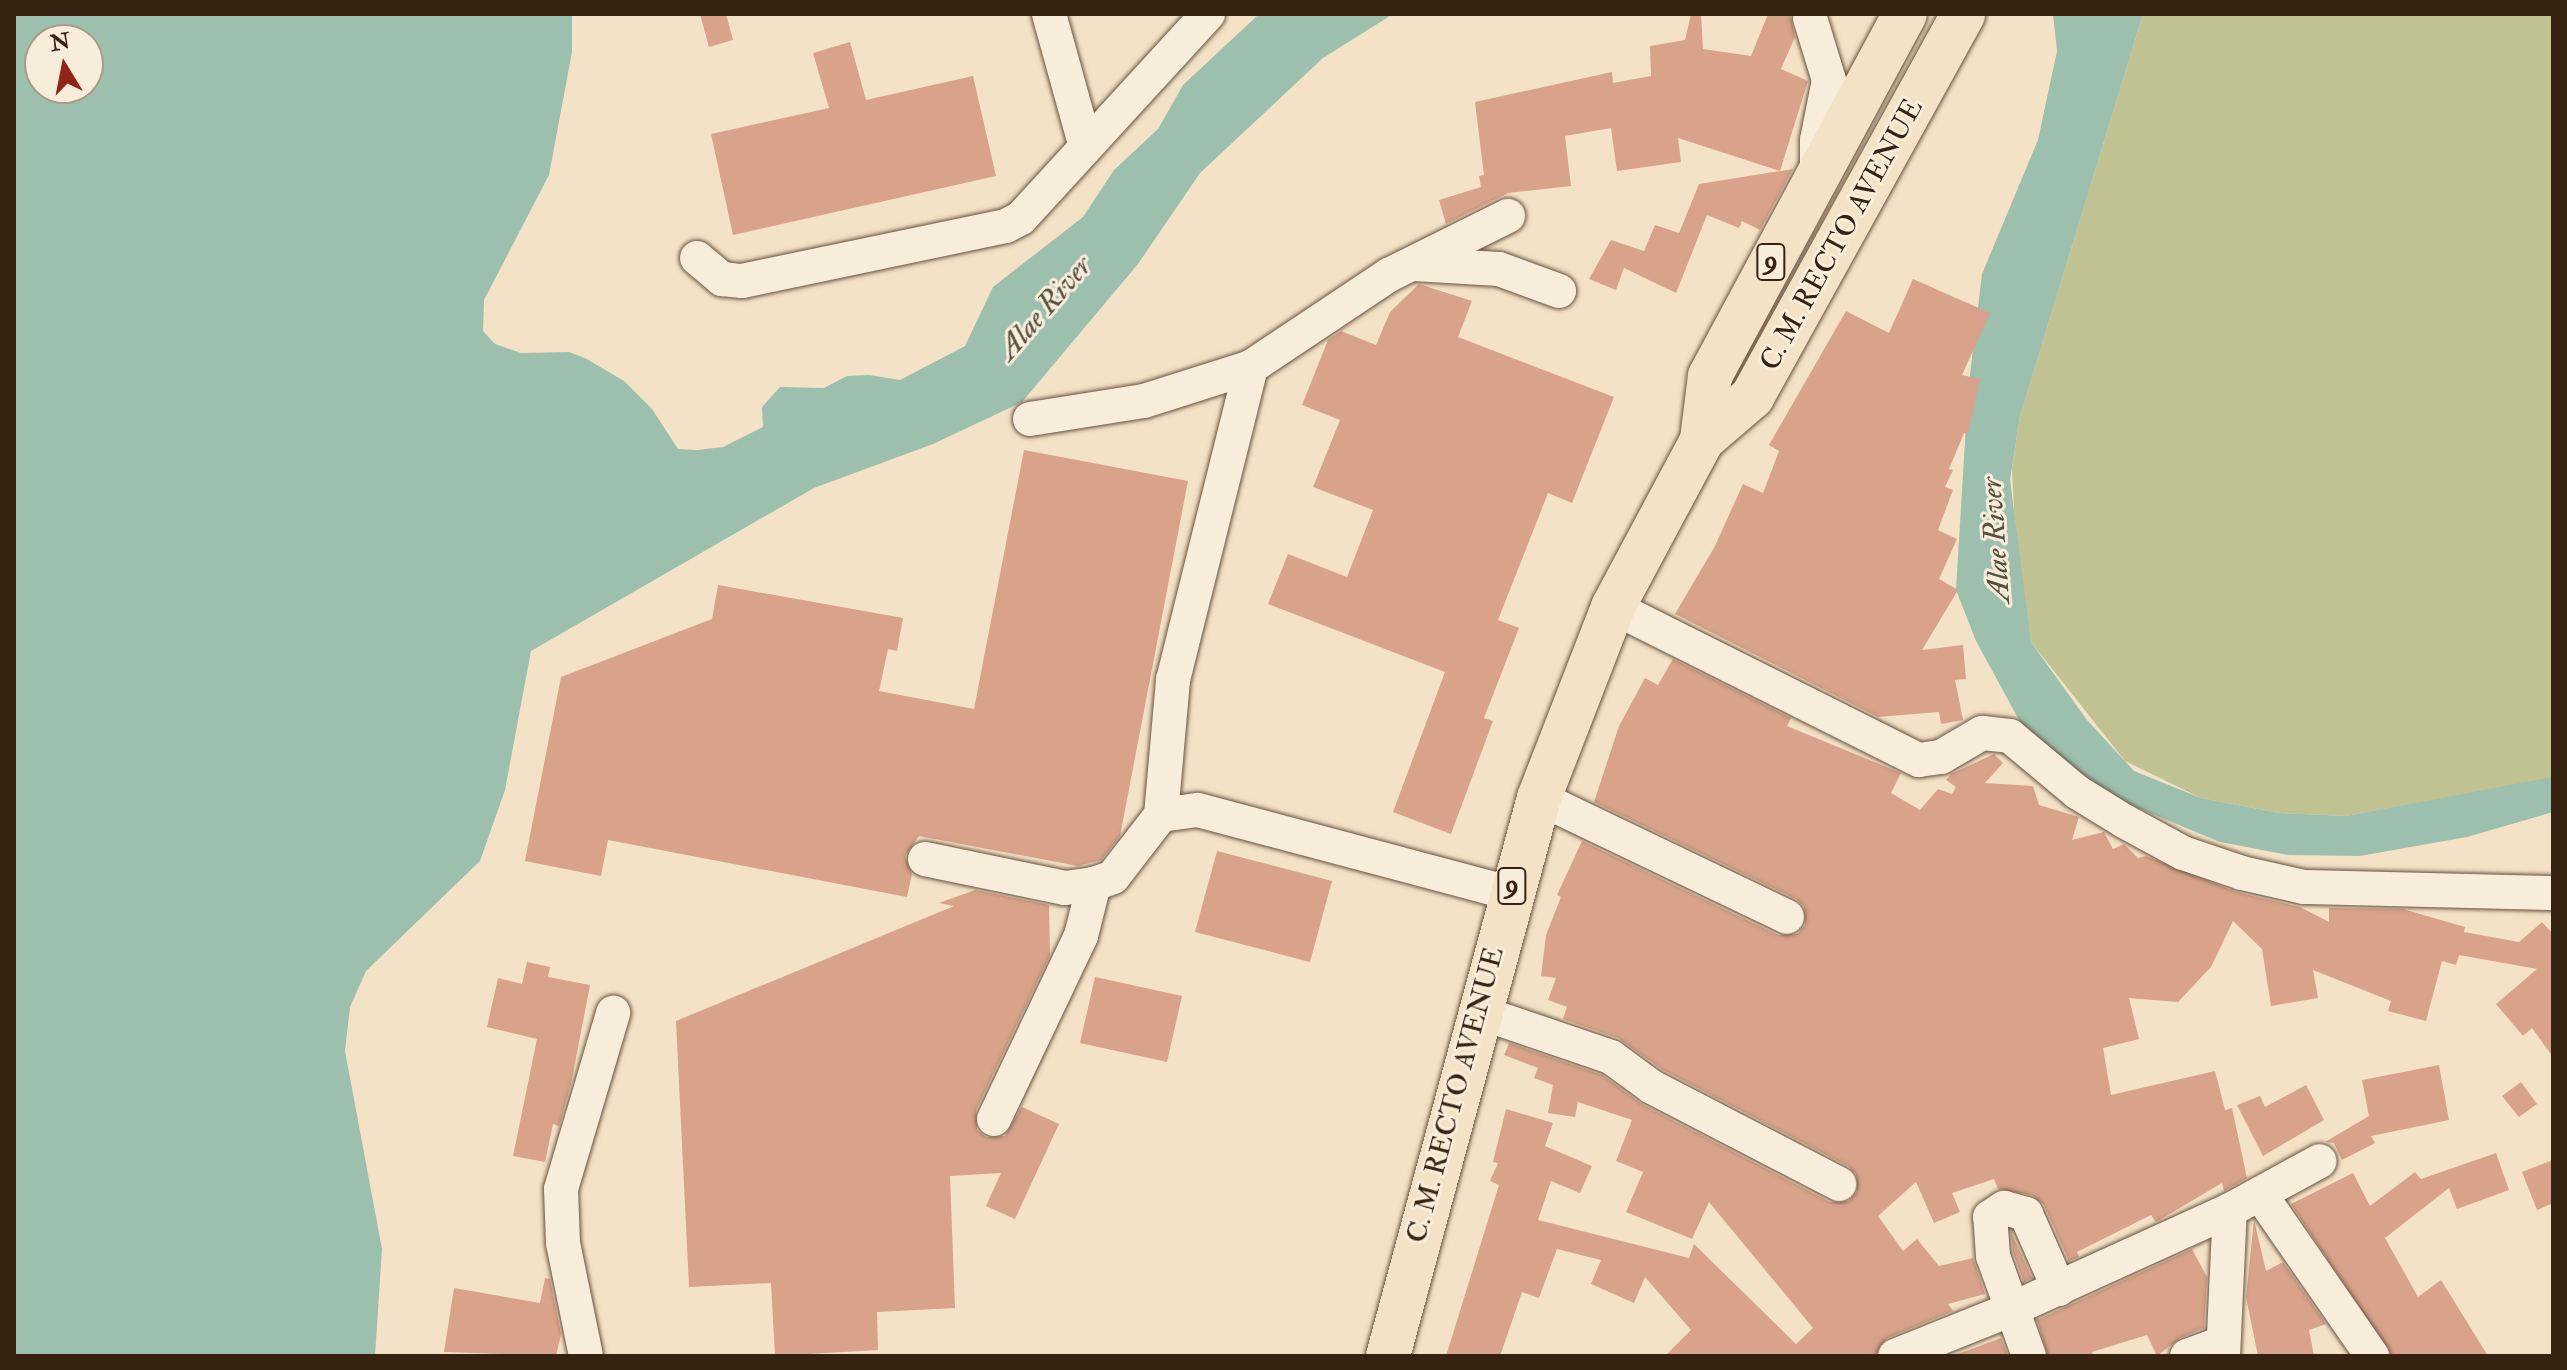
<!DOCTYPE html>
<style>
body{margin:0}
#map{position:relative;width:2567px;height:1370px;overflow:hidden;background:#f4e2c6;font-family:"IM FELL Double Pica",serif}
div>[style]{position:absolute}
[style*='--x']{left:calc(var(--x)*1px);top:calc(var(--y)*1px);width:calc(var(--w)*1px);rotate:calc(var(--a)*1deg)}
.green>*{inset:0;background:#c1c291}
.water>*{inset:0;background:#9dbfae}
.building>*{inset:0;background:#d9a28a}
.roads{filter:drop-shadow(0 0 2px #66523e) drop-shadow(0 0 2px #66523e)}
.minor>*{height:34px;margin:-17px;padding:0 17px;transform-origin:17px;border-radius:17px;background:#f8ecda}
.highway>*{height:44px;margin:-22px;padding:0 22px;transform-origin:22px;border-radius:22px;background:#f4e2c6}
span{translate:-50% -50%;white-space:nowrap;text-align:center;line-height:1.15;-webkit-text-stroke:6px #f8ecda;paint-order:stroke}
.shield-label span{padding:2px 6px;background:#f8ecda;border:2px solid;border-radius:6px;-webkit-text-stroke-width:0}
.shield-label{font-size:26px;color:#362210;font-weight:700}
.street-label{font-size:28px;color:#362210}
.water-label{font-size:30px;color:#55513f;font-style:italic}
.frame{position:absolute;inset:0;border:16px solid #362210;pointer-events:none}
.north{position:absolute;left:24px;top:24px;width:80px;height:80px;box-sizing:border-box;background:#f8ecda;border:2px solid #aa9b89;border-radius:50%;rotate:350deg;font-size:22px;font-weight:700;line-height:32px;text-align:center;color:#362210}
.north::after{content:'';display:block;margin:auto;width:28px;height:36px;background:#8f2418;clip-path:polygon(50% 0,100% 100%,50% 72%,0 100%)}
</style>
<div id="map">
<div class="green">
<div style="clip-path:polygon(2143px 14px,2553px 14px,2553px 778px,2346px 816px,2279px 813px,2201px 798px,2125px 761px,2031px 642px,2016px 553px,2012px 468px,2020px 416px)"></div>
</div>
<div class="water">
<div style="clip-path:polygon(evenodd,14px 14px,572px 14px,572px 52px,549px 175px,484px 300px,483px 331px,495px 344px,521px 353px,569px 352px,585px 358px,624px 381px,652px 409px,678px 449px,697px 450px,723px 447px,763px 427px,762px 407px,780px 387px,824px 388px,847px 376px,869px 375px,900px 380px,965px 346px,993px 287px,1083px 217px,1114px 170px,1158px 129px,1183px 85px,1257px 16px,1393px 14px,1323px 58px,1200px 173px,1138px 264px,1022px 402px,933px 444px,814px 488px,531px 651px,505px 790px,480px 861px,366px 971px,350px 1007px,345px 1051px,382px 1249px,375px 1356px,14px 1356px,14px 14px,40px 40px,88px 40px,88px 88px,40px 88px,40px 40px)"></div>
<div style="clip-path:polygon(2053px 14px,2143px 14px,2020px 416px,2010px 480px,2031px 642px,2087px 720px,2134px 771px,2201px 798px,2279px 813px,2346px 816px,2553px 777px,2553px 812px,2467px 837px,2360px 856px,2288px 855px,2220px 842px,2090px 788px,2024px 729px,1976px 641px,1956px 590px,1968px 391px,1982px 274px,2038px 140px,2057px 51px)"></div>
</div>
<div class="building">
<div style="clip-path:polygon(700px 14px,726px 14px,733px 40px,709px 47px)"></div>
<div style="clip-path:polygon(1691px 14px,1701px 14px,1703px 49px,1751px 56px,1768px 14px,1790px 14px,1795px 37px,1781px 69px,1808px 81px,1780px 171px,1678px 138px,1681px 162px,1617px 171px,1611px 128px,1565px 136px,1571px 186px,1508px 193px,1446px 224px,1439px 200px,1481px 187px,1479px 176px,1484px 175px,1475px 102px,1612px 72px,1613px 83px,1651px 76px,1650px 46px,1685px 40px)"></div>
<div style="clip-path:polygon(850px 42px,866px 100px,973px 76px,996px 176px,733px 235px,711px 134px,829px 108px,813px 53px)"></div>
<div style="clip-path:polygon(1793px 169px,1760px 230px,1742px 221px,1739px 228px,1707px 215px,1676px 293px,1624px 268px,1616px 290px,1589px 279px,1611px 240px,1644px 251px,1655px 225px,1679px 233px,1699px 184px)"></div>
<div style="clip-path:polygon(1913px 279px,1990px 313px,1962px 375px,1980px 379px,1968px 434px,1964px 433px,1949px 469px,1953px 470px,1945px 487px,1953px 490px,1938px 530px,1957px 539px,1939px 579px,1958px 590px,1922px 650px,1963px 645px,1966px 679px,1955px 680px,1963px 720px,1941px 724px,1939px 712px,1878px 717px,1675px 614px,1715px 546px,1743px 484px,1763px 493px,1779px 451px,1769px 445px,1846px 311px,1889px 333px)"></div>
<div style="clip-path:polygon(1419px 284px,1472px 301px,1458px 337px,1614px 397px,1572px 503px,1548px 493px,1498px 620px,1519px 628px,1484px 718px,1493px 721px,1451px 834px,1393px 812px,1445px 672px,1268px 604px,1288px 554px,1347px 577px,1373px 510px,1313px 487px,1340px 420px,1302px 405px,1328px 340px,1341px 331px,1376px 345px,1390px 312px)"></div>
<div style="clip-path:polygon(1024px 450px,1188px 481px,1120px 836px,1101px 860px,1078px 866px,919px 836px,905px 856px,912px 874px,907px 897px,608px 840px,601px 876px,525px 861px,561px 677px,712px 619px,718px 585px,903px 618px,897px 651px,888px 649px,879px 691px,974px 709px)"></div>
<div style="clip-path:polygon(1673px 659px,1791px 718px,1787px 726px,1901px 773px,1891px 793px,1920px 810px,1938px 789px,1952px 794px,1956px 787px,1946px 780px,1951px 774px,1994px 754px,2003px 763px,1985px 783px,2033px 786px,2039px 805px,2079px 817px,2072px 840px,2104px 832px,2113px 849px,2124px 844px,2138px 858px,2146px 856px,2236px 892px,2300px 907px,2329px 922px,2329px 908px,2403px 909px,2465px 927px,2464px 932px,2519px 942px,2542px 922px,2553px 934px,2553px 1057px,2532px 1028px,2523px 1036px,2496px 1004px,2537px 969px,2459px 955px,2456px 965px,2442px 961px,2426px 1021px,2388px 1011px,2391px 1001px,2313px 970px,2318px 998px,2271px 1006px,2262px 949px,2233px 921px,2211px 967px,2178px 1002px,2129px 998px,2139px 1039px,2103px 1048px,2111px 1095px,2215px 1071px,2225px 1110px,2232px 1108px,2247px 1178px,2224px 1191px,2222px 1183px,2156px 1222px,2151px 1215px,2077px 1252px,2079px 1257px,2069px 1261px,2044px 1205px,2032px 1195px,1998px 1189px,1994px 1179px,1952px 1193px,1960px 1212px,1934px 1223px,1916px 1182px,1878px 1216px,1903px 1251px,1917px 1239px,1939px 1266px,1973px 1258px,1985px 1294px,1948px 1304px,1953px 1311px,1887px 1338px,1875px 1356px,1665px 1356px,1691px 1330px,1645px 1277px,1634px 1303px,1591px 1284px,1601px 1260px,1557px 1249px,1539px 1298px,1522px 1292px,1500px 1356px,1446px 1356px,1499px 1185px,1490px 1181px,1498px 1163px,1493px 1162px,1506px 1109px,1553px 1123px,1545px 1146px,1592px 1166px,1580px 1193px,1551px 1181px,1538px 1220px,1689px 1258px,1694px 1244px,1796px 1344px,1813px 1328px,1709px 1202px,1692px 1239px,1626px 1212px,1643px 1172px,1616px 1161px,1632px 1120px,1578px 1102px,1575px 1117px,1548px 1113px,1553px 1085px,1534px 1078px,1538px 1068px,1504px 1055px,1509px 1043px,1602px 1075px,1643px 1105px,1830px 1202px,1849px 1201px,1857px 1192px,1856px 1174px,1848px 1166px,1663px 1070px,1618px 1038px,1563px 1019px,1567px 1007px,1548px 1000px,1556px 978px,1541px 976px,1546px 935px,1561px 897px,1557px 895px,1582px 841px,1778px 935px,1798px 934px,1805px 925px,1804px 906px,1796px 899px,1594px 802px,1619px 726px,1645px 678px,1658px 685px)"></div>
<div style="clip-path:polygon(1217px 851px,1332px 881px,1310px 962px,1195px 932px)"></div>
<div style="clip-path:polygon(975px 890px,1049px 905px,1050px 955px,976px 1110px,977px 1130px,986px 1137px,1005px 1136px,1022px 1107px,1059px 1124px,1015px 1219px,986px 1206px,1001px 1173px,950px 1176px,955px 1308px,877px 1312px,878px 1350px,775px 1356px,771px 1283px,689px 1287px,676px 1021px,954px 906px,939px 903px)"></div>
<div style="clip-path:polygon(527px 962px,550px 967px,548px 977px,590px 985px,571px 1084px,559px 1126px,553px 1124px,545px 1162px,513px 1156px,537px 1039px,487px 1027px,498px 978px,522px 984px)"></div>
<div style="clip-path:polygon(1095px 977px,1182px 996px,1167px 1062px,1080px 1043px)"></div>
<div style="clip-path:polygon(2439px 1065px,2449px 1120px,2371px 1136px,2375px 1143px,2342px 1160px,2334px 1143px,2325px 1142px,2369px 1116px,2362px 1080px)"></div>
<div style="clip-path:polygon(2521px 1082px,2537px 1104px,2519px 1117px,2502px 1096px)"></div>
<div style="clip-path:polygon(2306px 1085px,2324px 1120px,2263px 1156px,2237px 1105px,2260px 1096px,2265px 1107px)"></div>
<div style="clip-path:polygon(2496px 1153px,2509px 1190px,2457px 1209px,2449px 1188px,2385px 1238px,2418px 1297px,2441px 1280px,2488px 1356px,2392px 1356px,2291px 1204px,2353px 1173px,2370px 1206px,2415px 1172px,2421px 1179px)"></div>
<div style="clip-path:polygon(2553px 1160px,2553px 1203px,2537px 1210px,2522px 1172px)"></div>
<div style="clip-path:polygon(2254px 1220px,2266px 1271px,2283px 1262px,2326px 1324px,2309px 1330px,2314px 1356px,2258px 1356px,2246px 1297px)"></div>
<div style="clip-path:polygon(2011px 1232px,2032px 1278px,2024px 1282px,2013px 1252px)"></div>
<div style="clip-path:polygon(2192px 1249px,2207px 1277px,2204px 1328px,2180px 1338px,2157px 1356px,2147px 1335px,2092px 1352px,2093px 1356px,2048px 1356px,2037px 1320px)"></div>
<div style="clip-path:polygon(545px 1278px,550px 1279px,561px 1334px,556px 1356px,444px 1352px,454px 1288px,540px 1303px)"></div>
<div style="clip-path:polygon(2001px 1338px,2008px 1356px,1949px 1356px,1969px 1350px)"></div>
</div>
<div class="roads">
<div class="minor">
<div style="--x:1049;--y:14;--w:135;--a:74.5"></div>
<div style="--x:1810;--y:18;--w:65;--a:73"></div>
<div style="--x:1829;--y:80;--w:61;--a:101.3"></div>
<div style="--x:1817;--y:140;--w:29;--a:90"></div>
<div style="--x:697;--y:258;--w:33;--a:40"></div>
<div style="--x:722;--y:279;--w:20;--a:6"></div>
<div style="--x:742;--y:281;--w:270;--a:-11.8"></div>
<div style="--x:1006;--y:226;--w:17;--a:-28"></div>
<div style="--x:1021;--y:218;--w:277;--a:-47.5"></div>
<div style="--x:1414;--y:264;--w:85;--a:3.4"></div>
<div style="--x:1499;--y:269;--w:64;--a:20.1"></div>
<div style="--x:1030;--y:419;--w:115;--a:-9"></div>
<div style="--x:1144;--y:401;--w:112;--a:-17.6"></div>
<div style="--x:1251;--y:367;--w:166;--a:-33.7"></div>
<div style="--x:1389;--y:275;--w:133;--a:-26.4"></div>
<div style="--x:1613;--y:607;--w:342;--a:26.6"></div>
<div style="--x:1919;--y:760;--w:22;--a:-8"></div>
<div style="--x:1941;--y:757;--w:48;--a:-30.3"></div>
<div style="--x:1982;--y:733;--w:28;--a:6"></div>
<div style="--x:2010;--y:736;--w:87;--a:39.9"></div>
<div style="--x:2077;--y:792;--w:55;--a:31.7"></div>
<div style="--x:2124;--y:821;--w:67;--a:28.5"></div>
<div style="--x:2183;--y:853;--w:62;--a:18.7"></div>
<div style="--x:2242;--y:873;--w:64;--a:12.7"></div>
<div style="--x:2304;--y:887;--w:249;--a:1.4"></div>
<div style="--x:1539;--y:798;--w:275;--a:25.6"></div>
<div style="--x:1161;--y:815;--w:136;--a:-84.9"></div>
<div style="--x:1173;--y:680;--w:323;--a:-76"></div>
<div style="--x:925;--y:859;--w:143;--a:11.7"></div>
<div style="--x:1065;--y:888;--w:29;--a:-8"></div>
<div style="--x:1094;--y:884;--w:20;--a:-20"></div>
<div style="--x:1113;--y:877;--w:78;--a:-52.3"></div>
<div style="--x:1161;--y:815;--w:37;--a:-8"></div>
<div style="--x:1198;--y:810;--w:323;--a:14.9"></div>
<div style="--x:1479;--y:1012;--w:139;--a:18.8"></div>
<div style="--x:1611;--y:1057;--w:51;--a:36.2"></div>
<div style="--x:1652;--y:1087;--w:211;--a:27.4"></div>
<div style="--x:994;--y:1119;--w:203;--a:-64.6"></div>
<div style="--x:1081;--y:936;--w:54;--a:-76"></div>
<div style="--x:2260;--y:1194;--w:197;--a:55.3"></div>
<div style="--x:586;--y:1356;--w:115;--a:-101.5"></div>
<div style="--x:563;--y:1243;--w:54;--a:-92.1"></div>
<div style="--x:561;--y:1189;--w:184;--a:-73.5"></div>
<div style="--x:1895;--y:1356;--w:126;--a:-21.9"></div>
<div style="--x:2012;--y:1309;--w:239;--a:-24.4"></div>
<div style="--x:2230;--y:1210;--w:102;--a:-28.6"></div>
<div style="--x:2029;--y:1356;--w:106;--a:-109.8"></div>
<div style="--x:1993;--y:1256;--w:39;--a:-94"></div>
<div style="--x:1990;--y:1217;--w:17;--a:-33"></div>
<div style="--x:2004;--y:1208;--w:23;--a:15"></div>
<div style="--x:2026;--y:1214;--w:82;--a:66.3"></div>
<div style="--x:2187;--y:1356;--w:38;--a:-20"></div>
<div style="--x:2223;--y:1356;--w:146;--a:-87.3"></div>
</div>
<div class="highway">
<div style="--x:1702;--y:440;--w:66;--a:-40.7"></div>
<div style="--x:1752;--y:397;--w:437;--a:-61.1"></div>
<div style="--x:1388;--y:1356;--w:578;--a:-74.86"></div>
<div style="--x:1539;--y:798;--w:205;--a:-68.8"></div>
<div style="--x:1613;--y:607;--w:189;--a:-61.9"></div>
<div style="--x:1702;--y:440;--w:64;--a:-82.9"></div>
<div style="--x:1710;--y:376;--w:411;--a:-61.7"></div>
</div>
</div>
<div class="shield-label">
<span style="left:1771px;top:262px">9</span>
<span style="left:1512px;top:886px">9</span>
</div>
<div class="street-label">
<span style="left:1842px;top:235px;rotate:-61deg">C. M. RECTO AVENUE</span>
<span style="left:1456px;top:1095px;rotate:-75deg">C. M. RECTO AVENUE</span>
</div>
<div class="water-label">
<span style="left:1045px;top:308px;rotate:-49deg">Alae River</span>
<span style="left:1996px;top:540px;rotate:-94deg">Alae River</span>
</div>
<div class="frame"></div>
<div class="north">N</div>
</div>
